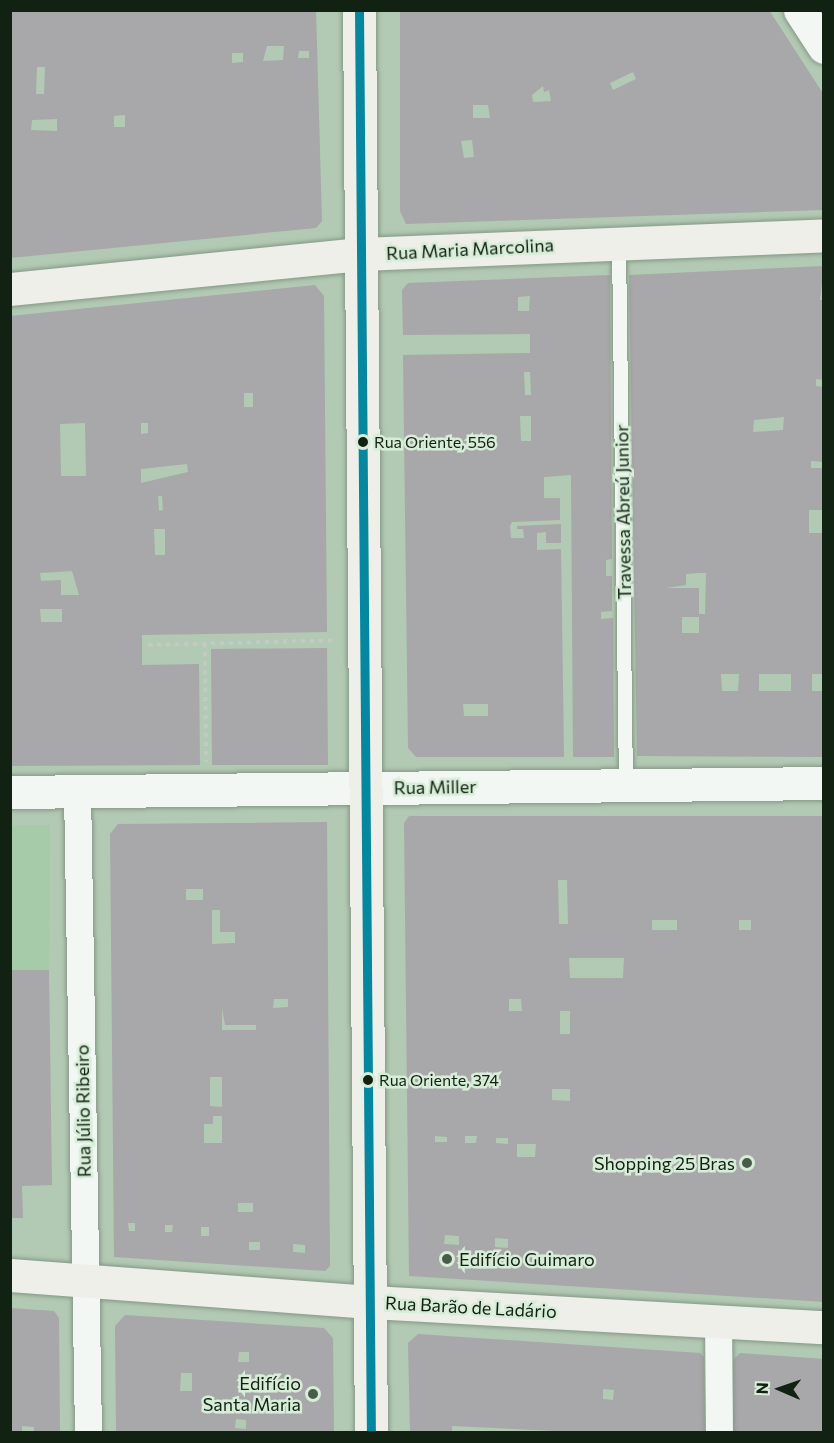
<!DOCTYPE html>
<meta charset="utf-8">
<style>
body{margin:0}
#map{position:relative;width:834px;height:1443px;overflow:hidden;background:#b2c9b3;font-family:Commissioner,sans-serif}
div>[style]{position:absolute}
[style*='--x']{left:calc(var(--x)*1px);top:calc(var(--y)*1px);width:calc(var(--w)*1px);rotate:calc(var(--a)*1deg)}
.built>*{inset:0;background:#a6cba9}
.building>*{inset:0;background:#a8a7a9}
.path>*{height:4px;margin-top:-2px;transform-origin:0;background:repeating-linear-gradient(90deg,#c2cac3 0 4.5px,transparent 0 9px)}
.roads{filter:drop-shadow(0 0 2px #859886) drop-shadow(0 0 2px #859886)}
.service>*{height:14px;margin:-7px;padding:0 7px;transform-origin:7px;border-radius:7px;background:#f3f7f4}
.minor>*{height:27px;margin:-13.5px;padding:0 13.5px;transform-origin:13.5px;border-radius:13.5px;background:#f3f7f4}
.tertiary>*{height:33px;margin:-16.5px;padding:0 16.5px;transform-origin:16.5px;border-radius:16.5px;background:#f3f7f4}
.secondary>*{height:33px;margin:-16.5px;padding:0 16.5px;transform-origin:16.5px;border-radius:16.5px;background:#eeefe9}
.bus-1>*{height:9px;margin:-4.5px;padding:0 4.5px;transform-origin:4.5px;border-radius:4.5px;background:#04879f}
.dots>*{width:16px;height:16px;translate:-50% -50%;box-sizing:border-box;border:3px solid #d7edd8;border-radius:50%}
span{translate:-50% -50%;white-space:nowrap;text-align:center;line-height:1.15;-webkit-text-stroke:5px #d7edd8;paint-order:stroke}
.bus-label{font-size:16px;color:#112112}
.left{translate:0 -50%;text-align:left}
.street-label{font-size:18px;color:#112112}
.poi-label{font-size:18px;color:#112112}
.right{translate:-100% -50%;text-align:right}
.frame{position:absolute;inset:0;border:12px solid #112112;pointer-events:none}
.north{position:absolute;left:750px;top:1359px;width:60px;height:60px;-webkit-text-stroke:4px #d7edd8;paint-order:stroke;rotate:272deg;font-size:16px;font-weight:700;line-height:24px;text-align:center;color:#112112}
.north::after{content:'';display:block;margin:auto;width:21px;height:27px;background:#112112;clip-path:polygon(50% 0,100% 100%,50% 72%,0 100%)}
</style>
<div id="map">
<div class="built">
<div style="clip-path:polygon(10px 825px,50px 825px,49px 970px,11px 970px)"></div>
</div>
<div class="building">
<div style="clip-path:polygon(evenodd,10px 10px,316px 10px,322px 221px,316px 228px,10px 258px,10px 10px,267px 46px,284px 46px,283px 60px,263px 61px,267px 46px,10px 10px,299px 51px,309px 51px,309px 58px,298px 58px,299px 51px,10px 10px,232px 53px,243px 53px,243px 62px,232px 63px,232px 53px,10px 10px,37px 67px,45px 67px,44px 94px,36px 94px,37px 67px,10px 10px,125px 115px,125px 127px,114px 127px,114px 116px,125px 115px,10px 10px,57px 119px,57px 131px,31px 130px,32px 120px,57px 119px)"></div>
<div style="clip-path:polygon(evenodd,400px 10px,769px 10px,824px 95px,824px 210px,406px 224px,400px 211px,400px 10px,633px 72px,636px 79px,613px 90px,610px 83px,633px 72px,400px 10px,543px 86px,544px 92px,549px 90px,551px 101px,533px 102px,532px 95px,543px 86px,400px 10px,473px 105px,488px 105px,490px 118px,473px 118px,473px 105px,400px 10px,472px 140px,474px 157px,464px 158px,461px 141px,472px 140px)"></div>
<div style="clip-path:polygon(evenodd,824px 266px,820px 300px,824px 300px,824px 380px,816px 379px,816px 386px,824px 387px,824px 462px,811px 461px,811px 468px,824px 468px,824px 510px,809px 510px,809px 533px,824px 533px,824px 674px,812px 674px,812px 691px,824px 691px,824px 757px,637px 756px,629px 275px,824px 266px,784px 417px,783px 430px,753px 432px,754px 420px,784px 417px,824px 266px,699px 573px,706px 573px,705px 614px,699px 614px,699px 588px,666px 588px,686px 585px,686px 574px,699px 573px,824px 266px,682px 617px,699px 617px,699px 633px,682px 633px,682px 617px,824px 266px,721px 674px,739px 674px,738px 691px,722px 691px,721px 674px,824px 266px,759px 674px,791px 674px,791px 691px,759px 691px,759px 674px)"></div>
<div style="clip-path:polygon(evenodd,610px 275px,612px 559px,606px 560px,606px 576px,612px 576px,612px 611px,601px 612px,601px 619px,613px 618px,614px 757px,573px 757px,571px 475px,544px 477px,544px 498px,560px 498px,560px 520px,512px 522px,510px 526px,511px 538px,524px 538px,523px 529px,517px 529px,517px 526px,561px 524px,561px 543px,546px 543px,546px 532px,537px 533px,537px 550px,561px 549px,564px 757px,416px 757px,408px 748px,403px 355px,530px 353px,530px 334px,403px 335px,402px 290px,408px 283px,610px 275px,530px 296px,529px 311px,518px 311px,518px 297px,530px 296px,610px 275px,524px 372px,530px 372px,531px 395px,525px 395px,524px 372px,610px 275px,520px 416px,531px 416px,531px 441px,521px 441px,520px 416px,610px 275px,463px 704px,488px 704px,488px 716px,464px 716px,463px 704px)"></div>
<div style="clip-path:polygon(evenodd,315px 285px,324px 296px,327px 632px,142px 635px,142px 665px,199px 664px,200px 765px,10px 766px,10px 316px,315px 285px,244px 393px,253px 393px,253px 407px,244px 407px,244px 393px,315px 285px,85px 423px,86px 476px,61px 476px,60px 424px,85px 423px,315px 285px,141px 423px,148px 423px,148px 433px,141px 434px,141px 423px,315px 285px,187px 464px,188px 472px,141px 483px,141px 469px,187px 464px,315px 285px,158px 496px,162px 496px,163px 510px,159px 511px,158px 496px,315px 285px,154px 529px,165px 529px,165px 555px,155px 555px,154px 529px,315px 285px,72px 571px,79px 595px,61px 595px,61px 580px,41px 581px,40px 573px,72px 571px,315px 285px,40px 609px,62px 609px,62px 622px,41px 622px,40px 609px)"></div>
<div style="clip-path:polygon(327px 648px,328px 765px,212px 765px,211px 649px)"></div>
<div style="clip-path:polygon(evenodd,409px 816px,824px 816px,824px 1302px,409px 1276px,404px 823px,409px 816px,558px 880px,567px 880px,568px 924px,559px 924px,558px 880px,409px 816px,652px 920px,677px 920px,677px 930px,652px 930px,652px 920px,409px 816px,739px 920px,751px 920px,751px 930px,739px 930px,739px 920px,409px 816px,569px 958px,624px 958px,623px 978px,570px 978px,569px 958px,409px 816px,509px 999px,521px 999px,522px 1011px,509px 1011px,509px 999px,409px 816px,560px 1011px,570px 1011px,570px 1034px,560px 1034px,560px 1011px,409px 816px,552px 1089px,570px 1089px,570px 1101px,552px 1100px,552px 1089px,409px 816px,435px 1136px,447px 1137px,447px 1142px,435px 1142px,435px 1136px,409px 816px,465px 1136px,477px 1136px,476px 1143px,465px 1143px,465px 1136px,409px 816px,496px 1138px,508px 1138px,508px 1144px,496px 1143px,496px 1138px,409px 816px,517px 1144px,536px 1144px,535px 1157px,517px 1157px,517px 1144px,409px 816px,445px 1235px,459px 1236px,459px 1245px,444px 1244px,445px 1235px,409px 816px,495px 1238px,508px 1239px,508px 1248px,495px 1247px,495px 1238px,409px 816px,560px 1256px,570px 1257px,570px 1267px,559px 1267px,560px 1256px)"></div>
<div style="clip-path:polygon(evenodd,327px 822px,330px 1266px,325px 1271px,114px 1257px,110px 834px,118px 824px,327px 822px,186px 889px,203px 889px,203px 900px,186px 900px,186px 889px,327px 822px,212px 910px,220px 910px,220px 932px,235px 932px,235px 943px,212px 944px,212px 910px,327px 822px,274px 999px,288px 999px,288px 1007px,273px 1008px,274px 999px,327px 822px,222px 1008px,225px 1025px,256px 1025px,256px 1030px,222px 1030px,222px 1008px,327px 822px,210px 1077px,222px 1077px,222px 1107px,210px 1106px,210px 1077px,327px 822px,213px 1116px,222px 1116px,222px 1143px,204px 1143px,204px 1124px,213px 1124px,213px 1116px,327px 822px,238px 1203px,253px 1203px,253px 1212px,238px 1212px,238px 1203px,327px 822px,128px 1223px,135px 1223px,135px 1231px,129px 1231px,128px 1223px,327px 822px,165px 1225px,173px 1225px,172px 1232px,165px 1232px,165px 1225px,327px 822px,201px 1227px,209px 1227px,209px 1236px,201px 1236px,201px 1227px,327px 822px,249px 1242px,260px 1242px,260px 1250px,249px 1250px,249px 1242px,327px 822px,293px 1244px,305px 1245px,305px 1253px,293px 1252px,293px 1244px)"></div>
<div style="clip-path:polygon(10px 970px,49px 970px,52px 1185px,22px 1186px,23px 1218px,10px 1218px)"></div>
<div style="clip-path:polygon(10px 1308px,54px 1311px,59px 1318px,60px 1432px,34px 1432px,34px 1427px,22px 1426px,22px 1432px,10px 1432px)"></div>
<div style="clip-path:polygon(evenodd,125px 1315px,324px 1328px,333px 1338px,334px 1432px,116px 1432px,115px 1326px,125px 1315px,239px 1352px,249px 1352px,249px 1362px,238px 1362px,239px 1352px,125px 1315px,181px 1373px,192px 1373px,192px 1391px,180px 1391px,181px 1373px,125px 1315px,236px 1419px,246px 1420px,246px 1429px,235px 1428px,236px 1419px)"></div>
<div style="clip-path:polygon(evenodd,418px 1334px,700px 1353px,704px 1357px,705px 1432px,576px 1432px,452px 1426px,452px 1432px,410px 1432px,408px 1343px,418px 1334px,603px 1389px,614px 1390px,613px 1400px,603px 1399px,603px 1389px)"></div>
<div style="clip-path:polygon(740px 1353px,824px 1359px,824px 1432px,733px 1432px,732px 1361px)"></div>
</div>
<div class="path">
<div style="--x:205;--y:643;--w:119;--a:89.5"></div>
<div style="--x:148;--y:645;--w:185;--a:-1.5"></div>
</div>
<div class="roads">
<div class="service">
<div style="--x:619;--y:244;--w:539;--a:89.26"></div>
</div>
<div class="minor">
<div style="--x:77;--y:790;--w:642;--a:89.02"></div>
<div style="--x:718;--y:1319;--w:113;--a:89.5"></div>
</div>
<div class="tertiary">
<div style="--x:800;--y:10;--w:44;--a:57"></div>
<div style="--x:10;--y:792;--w:814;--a:-0.63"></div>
</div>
<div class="secondary">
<div style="--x:359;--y:10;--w:1422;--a:89.52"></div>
<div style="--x:10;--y:289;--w:351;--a:-5.7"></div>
<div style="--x:359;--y:254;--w:465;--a:-2.3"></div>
<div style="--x:10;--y:1275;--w:361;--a:4.3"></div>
<div style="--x:370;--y:1302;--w:455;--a:3.2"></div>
</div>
</div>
<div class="bus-1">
<div style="--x:359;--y:10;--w:1422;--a:89.52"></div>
</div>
<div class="dots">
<div style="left:363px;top:442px;background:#112112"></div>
<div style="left:368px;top:1080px;background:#112112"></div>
<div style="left:747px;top:1163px;background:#495c4a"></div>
<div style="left:447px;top:1259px;background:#495c4a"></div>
<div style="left:313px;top:1394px;background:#495c4a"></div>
</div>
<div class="bus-label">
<span class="left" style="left:374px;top:442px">Rua Oriente, 556</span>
<span class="left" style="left:379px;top:1080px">Rua Oriente, 374</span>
</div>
<div class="street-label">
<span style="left:470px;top:249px;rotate:-3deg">Rua Maria Marcolina</span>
<span style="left:623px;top:512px;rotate:-91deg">Travessa Abreú Junior</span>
<span style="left:435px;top:787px;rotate:-1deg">Rua Miller</span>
<span style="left:83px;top:1111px;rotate:-91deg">Rua Júlio Ribeiro</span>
<span style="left:471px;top:1307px;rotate:3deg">Rua Barão de Ladário</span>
</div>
<div class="poi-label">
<span class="right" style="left:735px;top:1163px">Shopping 25 Bras</span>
<span class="left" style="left:459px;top:1259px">Edifício Guimaro</span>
<span class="right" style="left:301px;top:1394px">Edifício<br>Santa Maria</span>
</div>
<div class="frame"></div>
<div class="north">N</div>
</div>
